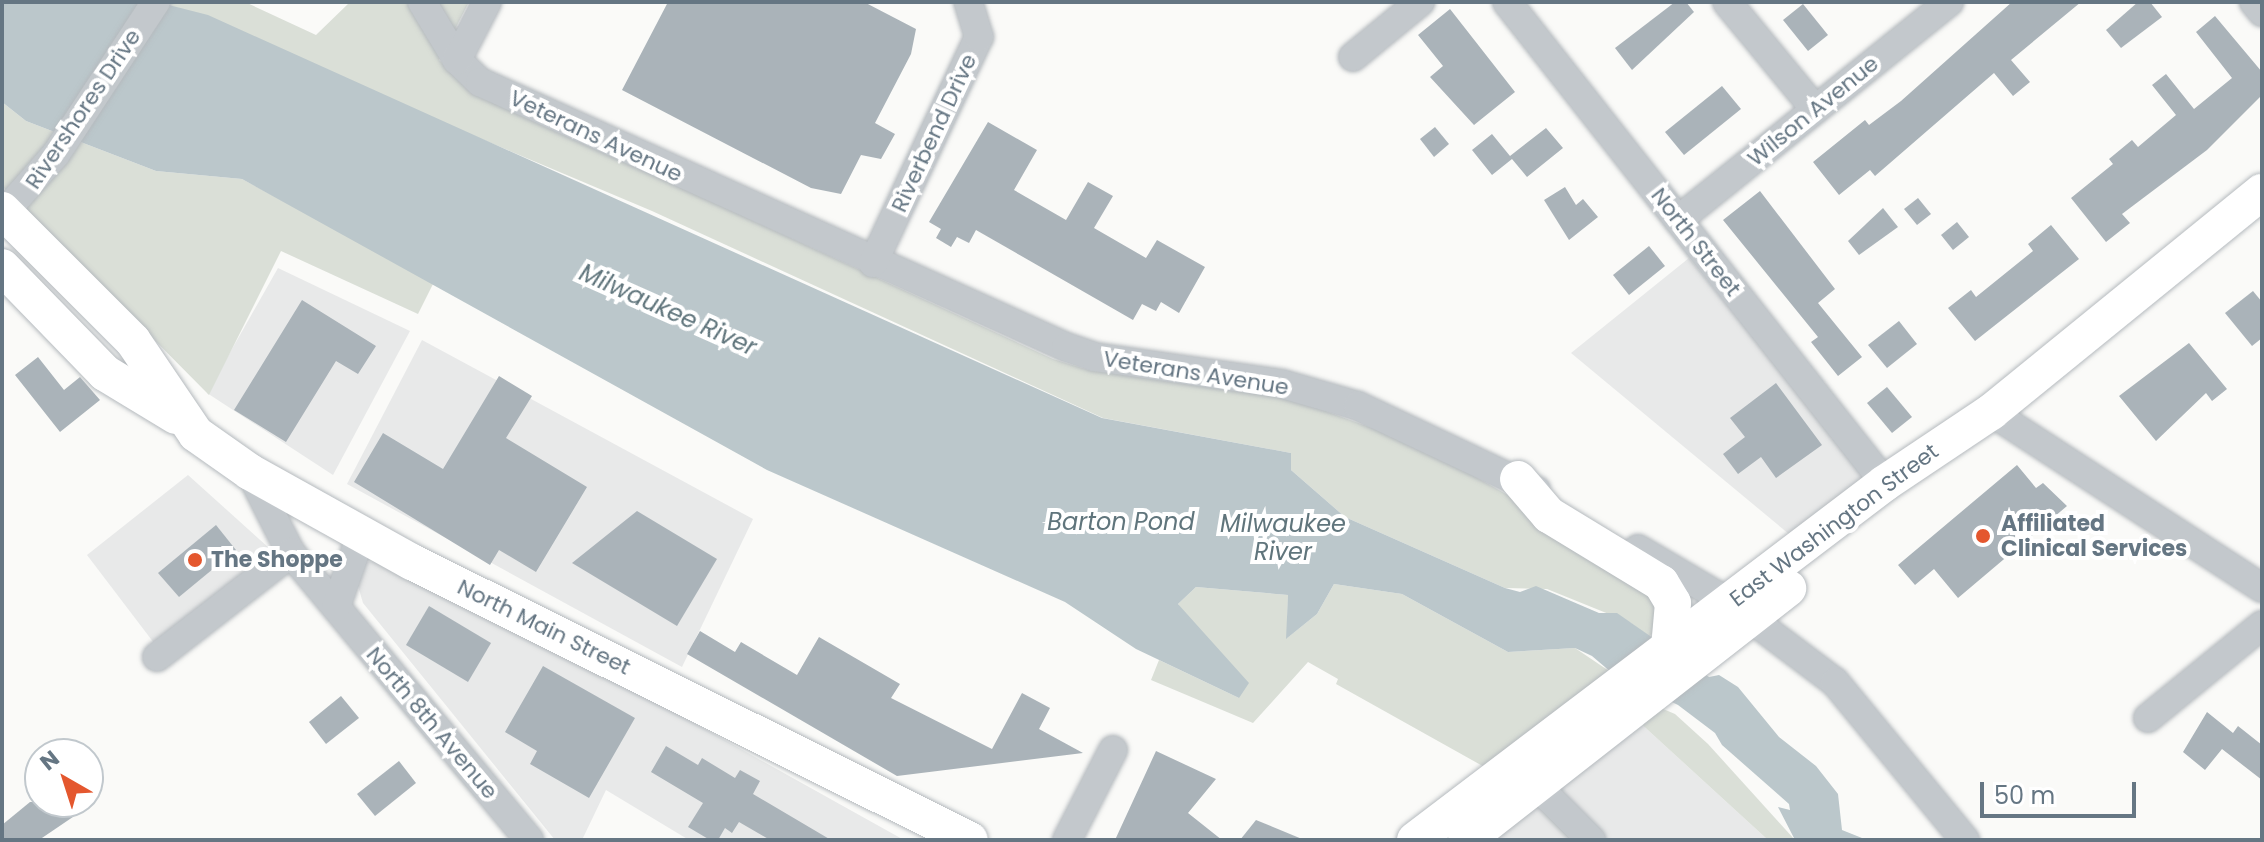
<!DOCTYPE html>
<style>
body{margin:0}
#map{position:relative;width:2264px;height:842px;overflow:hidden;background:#fafaf8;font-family:Poppins,sans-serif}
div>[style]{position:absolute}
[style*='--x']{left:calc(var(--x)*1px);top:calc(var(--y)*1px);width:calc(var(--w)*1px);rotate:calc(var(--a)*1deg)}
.built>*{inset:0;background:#e8e9e9}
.green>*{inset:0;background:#dadfd7}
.water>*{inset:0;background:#bbc7cb}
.building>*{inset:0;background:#aab3b9}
.roads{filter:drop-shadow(0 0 2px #b5babe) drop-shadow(0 0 2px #b5babe)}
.minor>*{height:28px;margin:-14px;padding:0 14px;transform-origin:14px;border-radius:14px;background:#c3c8cc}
.major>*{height:36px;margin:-18px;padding:0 18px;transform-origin:18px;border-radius:18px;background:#fff}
.dots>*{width:22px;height:22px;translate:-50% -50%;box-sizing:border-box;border:4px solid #fff;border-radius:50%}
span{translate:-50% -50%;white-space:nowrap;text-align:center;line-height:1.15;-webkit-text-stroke:8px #fff;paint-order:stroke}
.street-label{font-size:22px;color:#657683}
.poi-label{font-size:22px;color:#657683;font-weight:700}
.left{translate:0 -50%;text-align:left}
.water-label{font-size:24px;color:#60757c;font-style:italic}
.frame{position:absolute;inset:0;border:4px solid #657683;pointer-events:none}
.north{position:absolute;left:24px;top:738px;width:80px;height:80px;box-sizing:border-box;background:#fff;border:2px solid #c1c8cd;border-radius:50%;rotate:321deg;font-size:22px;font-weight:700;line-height:32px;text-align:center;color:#657683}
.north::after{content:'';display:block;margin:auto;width:28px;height:36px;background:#e4572e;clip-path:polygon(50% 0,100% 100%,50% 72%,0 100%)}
.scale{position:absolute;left:1980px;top:782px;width:156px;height:36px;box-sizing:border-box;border:4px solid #657683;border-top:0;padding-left:10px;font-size:24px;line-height:28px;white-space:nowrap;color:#657683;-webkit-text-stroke:6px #fff;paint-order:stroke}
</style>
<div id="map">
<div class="built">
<div style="clip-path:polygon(1689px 258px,1862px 472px,1864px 480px,1795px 539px,1571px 353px)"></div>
<div style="clip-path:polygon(278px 268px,410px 331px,333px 475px,207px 393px)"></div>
<div style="clip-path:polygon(422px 340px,753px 519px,682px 667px,347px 484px)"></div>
<div style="clip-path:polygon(188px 475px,278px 556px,157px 647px,87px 555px)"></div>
<div style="clip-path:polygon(379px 561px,678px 714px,904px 840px,689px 840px,606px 790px,582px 840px,555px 840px,363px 603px,356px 579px,364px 562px)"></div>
<div style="clip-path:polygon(1638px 721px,1768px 840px,1488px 840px)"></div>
</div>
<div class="green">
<div style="clip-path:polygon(157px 2px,245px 2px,316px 35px,350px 2px,469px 2px,439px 60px,470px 90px,1053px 359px,1092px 371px,1200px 381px,1295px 400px,1419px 445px,1522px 503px,1657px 599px,1654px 632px,1649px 637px,1631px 623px,1547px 589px,1505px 588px,1345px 517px,1291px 470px,1291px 453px,1103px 418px,652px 211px)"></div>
<div style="clip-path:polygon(2px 102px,26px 121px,156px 171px,242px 179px,434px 282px,418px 314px,281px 251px,209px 395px,2px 186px)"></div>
<div style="clip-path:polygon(1334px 584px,1402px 594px,1508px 652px,1575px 648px,1612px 673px,1488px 769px,1336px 684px,1338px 679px,1308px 662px,1253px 723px,1151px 680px,1159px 660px,1239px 698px,1178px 604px,1196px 587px,1288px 595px,1287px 638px,1317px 614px)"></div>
<div style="clip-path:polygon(1656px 706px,1675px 714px,1708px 744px,1795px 840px,1768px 840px,1638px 721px)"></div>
</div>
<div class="water">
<div style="clip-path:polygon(2px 2px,157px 2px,208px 15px,1102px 418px,1291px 453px,1291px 470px,1345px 517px,1505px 588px,1520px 592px,1536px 586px,1599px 613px,1617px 613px,1709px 677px,1719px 675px,1738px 687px,1779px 737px,1816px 766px,1838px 794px,1842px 830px,1867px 840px,1795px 840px,1778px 807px,1790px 810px,1789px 804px,1722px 745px,1715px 733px,1678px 705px,1612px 673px,1592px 656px,1575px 648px,1508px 652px,1402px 594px,1334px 584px,1317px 614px,1286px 639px,1288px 595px,1196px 587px,1178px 604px,1249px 683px,1239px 698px,1136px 649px,1065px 602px,767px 470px,242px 179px,156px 171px,26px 121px,2px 102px)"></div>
</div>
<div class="building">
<div style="clip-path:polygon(668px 2px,864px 2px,916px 29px,911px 54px,875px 123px,895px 134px,881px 159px,861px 155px,841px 194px,811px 188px,622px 90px)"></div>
<div style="clip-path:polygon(1675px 2px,1686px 2px,1694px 12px,1632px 70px,1615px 48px)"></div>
<div style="clip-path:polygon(2012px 2px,2081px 2px,2011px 60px,2030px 82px,2013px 96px,1994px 73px,1875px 176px,1870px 170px,1839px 195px,1813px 162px,1865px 120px,1869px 125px,1901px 101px)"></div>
<div style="clip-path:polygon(2138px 2px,2150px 2px,2162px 17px,2121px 48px,2106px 30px)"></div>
<div style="clip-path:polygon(1803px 4px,1828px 35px,1808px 51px,1783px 20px)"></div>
<div style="clip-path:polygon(1450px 9px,1515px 92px,1474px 125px,1430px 77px,1443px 66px,1418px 35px)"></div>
<div style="clip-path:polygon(2215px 16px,2262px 72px,2262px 95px,2207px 150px,2122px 214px,2130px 223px,2106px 242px,2071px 198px,2113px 164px,2109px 159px,2132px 140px,2138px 147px,2176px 115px,2152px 85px,2166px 74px,2194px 109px,2232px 78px,2196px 32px)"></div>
<div style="clip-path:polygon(1722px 86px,1741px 109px,1684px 155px,1665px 132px)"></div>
<div style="clip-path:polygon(988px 122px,1037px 150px,1014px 190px,1066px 220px,1088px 182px,1113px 196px,1094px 228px,1146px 258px,1157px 240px,1205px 267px,1179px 313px,1161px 302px,1156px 311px,1142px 304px,1133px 320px,976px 230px,969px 243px,957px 237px,951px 247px,936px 238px,941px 229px,929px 222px)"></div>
<div style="clip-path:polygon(1435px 127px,1449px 144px,1434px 157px,1420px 139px)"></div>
<div style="clip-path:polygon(1546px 128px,1563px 148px,1527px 177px,1512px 159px,1492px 175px,1472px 150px,1492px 134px,1510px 156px)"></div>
<div style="clip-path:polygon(1565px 187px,1576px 205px,1583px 199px,1598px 217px,1569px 240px,1544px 200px)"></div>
<div style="clip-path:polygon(1760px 191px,1835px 289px,1818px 303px,1862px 357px,1838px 376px,1811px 342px,1818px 337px,1723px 220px)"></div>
<div style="clip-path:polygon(1918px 198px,1931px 214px,1917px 225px,1904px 209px)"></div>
<div style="clip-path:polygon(1883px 208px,1898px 227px,1859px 255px,1848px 241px)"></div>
<div style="clip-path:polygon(1957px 222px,1969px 237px,1953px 250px,1941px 235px)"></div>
<div style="clip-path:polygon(2051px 225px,2079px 259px,1975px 341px,1948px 308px,1971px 290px,1976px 297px,2033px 251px,2028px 244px)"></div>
<div style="clip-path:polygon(1649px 246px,1665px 266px,1629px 295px,1613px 275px)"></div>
<div style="clip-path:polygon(2253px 291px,2262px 302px,2262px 338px,2252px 346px,2225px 313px)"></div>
<div style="clip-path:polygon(302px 300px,376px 346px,358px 374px,336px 361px,286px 442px,234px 410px)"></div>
<div style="clip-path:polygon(1899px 321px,1917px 344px,1887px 368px,1868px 345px)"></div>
<div style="clip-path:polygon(2189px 343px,2227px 389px,2212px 401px,2206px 393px,2156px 441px,2119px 396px)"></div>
<div style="clip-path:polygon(38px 357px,64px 390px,80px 377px,100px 400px,60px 432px,15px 375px)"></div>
<div style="clip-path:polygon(499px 376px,532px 396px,506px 438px,587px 487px,536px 572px,499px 550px,490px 565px,354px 482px,383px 433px,443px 469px)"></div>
<div style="clip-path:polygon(1776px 383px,1822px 445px,1776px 478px,1761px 457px,1738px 474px,1723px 454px,1745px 437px,1730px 418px)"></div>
<div style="clip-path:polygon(1887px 387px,1912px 417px,1892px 433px,1867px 403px)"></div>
<div style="clip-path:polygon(2017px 465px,2036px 488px,2043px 483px,2067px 506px,1958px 598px,1934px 569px,1915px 585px,1898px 565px)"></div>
<div style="clip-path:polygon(637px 511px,717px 559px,677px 626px,572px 563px)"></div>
<div style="clip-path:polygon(216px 525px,236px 550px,179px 597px,158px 573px)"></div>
<div style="clip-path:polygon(429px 606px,491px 643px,468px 682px,406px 645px)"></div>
<div style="clip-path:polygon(700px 631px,735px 652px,741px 642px,797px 675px,819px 637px,900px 684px,891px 698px,992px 749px,1022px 693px,1050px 708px,1039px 729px,1083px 753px,897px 776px,687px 654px)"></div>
<div style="clip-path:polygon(543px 666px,635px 718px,589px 798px,530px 764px,537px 751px,505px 732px)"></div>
<div style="clip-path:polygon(341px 696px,359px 718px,326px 744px,309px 722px)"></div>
<div style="clip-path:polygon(2207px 712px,2233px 733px,2238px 726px,2262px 745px,2262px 780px,2222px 749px,2205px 770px,2183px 752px)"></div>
<div style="clip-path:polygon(666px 746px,698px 765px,702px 758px,735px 778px,740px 770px,760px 781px,753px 794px,831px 840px,770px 840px,739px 822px,732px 833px,725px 828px,718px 840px,710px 840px,688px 827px,703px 803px,651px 772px)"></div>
<div style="clip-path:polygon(1156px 751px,1216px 779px,1188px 813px,1222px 840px,1115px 840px)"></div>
<div style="clip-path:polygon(399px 761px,416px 783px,375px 816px,357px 794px)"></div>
<div style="clip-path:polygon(30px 802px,95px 802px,39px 840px,2px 840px,2px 825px)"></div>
<div style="clip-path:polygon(1256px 820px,1302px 839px,1302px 840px,1240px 840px)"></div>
</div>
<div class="roads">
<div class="minor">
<div style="--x:422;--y:2;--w:68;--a:58.9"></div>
<div style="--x:457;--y:60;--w:32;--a:44"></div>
<div style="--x:480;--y:82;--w:643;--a:24.33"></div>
<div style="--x:1066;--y:347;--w:31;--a:19"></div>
<div style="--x:1095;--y:357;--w:189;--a:8.2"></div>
<div style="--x:1282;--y:384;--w:79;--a:16.1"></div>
<div style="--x:1358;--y:406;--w:197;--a:25.3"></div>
<div style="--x:1507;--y:2;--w:612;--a:51.84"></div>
<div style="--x:1727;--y:2;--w:139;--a:50.6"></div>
<div style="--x:2254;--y:2;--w:13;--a:51"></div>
<div style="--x:1353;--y:57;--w:87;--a:-39.4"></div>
<div style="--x:457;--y:60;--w:65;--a:-62.7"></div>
<div style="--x:2;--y:215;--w:81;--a:-48.5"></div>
<div style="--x:56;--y:154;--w:182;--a:-56.7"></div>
<div style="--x:1678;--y:220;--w:348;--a:-38.8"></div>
<div style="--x:873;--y:263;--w:250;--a:-64.9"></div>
<div style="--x:979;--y:37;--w:37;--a:-107"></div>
<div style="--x:1991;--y:412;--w:323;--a:33"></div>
<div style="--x:250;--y:472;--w:91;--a:63.2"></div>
<div style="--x:291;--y:553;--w:373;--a:50.3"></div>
<div style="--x:1638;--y:549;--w:107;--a:30.4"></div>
<div style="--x:1730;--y:603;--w:131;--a:37"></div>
<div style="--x:1835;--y:682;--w:205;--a:50.6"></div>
<div style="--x:336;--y:607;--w:76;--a:-70.9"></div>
<div style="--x:157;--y:657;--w:170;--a:-37.8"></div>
<div style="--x:2148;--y:718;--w:147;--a:-39.2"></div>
<div style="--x:1536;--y:785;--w:78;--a:45"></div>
<div style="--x:1067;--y:840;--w:101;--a:-62.9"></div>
</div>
<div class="major">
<div style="--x:2;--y:210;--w:185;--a:45"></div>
<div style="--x:133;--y:341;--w:112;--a:55.9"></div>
<div style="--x:196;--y:434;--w:66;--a:35.1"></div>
<div style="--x:250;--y:472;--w:185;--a:29.1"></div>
<div style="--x:412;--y:562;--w:623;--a:26.48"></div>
<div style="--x:2;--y:267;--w:148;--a:45.8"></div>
<div style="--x:105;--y:373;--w:83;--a:31.2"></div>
<div style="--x:1518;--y:479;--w:48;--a:49.3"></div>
<div style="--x:1549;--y:515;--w:131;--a:31.3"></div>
<div style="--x:1661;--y:583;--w:23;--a:59"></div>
<div style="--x:1673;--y:603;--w:45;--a:95.1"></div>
<div style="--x:1415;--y:840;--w:590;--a:-37.22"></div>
<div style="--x:1885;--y:483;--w:128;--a:-33.8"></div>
<div style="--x:1991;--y:412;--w:349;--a:-39.1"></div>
<div style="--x:1466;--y:840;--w:409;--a:-38"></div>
</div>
</div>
<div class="dots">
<div style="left:1983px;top:536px;background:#e4572e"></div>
<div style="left:195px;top:560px;background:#e4572e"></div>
</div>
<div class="street-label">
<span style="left:83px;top:109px;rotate:-56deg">Rivershores Drive</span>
<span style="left:1813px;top:111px;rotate:-39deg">Wilson Avenue</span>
<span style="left:934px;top:133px;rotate:-65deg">Riverbend Drive</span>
<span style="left:596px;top:136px;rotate:25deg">Veterans Avenue</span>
<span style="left:1696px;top:242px;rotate:52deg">North Street</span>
<span style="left:1196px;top:373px;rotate:9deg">Veterans Avenue</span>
<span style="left:1834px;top:525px;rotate:-37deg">East Washington Street</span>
<span style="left:544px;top:627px;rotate:26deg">North Main Street</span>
<span style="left:432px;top:723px;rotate:50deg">North 8th Avenue</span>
</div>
<div class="poi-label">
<span class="left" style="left:2001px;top:536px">Affiliated<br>Clinical Services</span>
<span class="left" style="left:211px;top:560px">The Shoppe</span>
</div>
<div class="water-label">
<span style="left:668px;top:310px;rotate:24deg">Milwaukee River</span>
<span style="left:1121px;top:522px">Barton Pond</span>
<span style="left:1283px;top:538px">Milwaukee<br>River</span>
</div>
<div class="frame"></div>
<div class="north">N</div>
<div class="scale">50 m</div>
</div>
